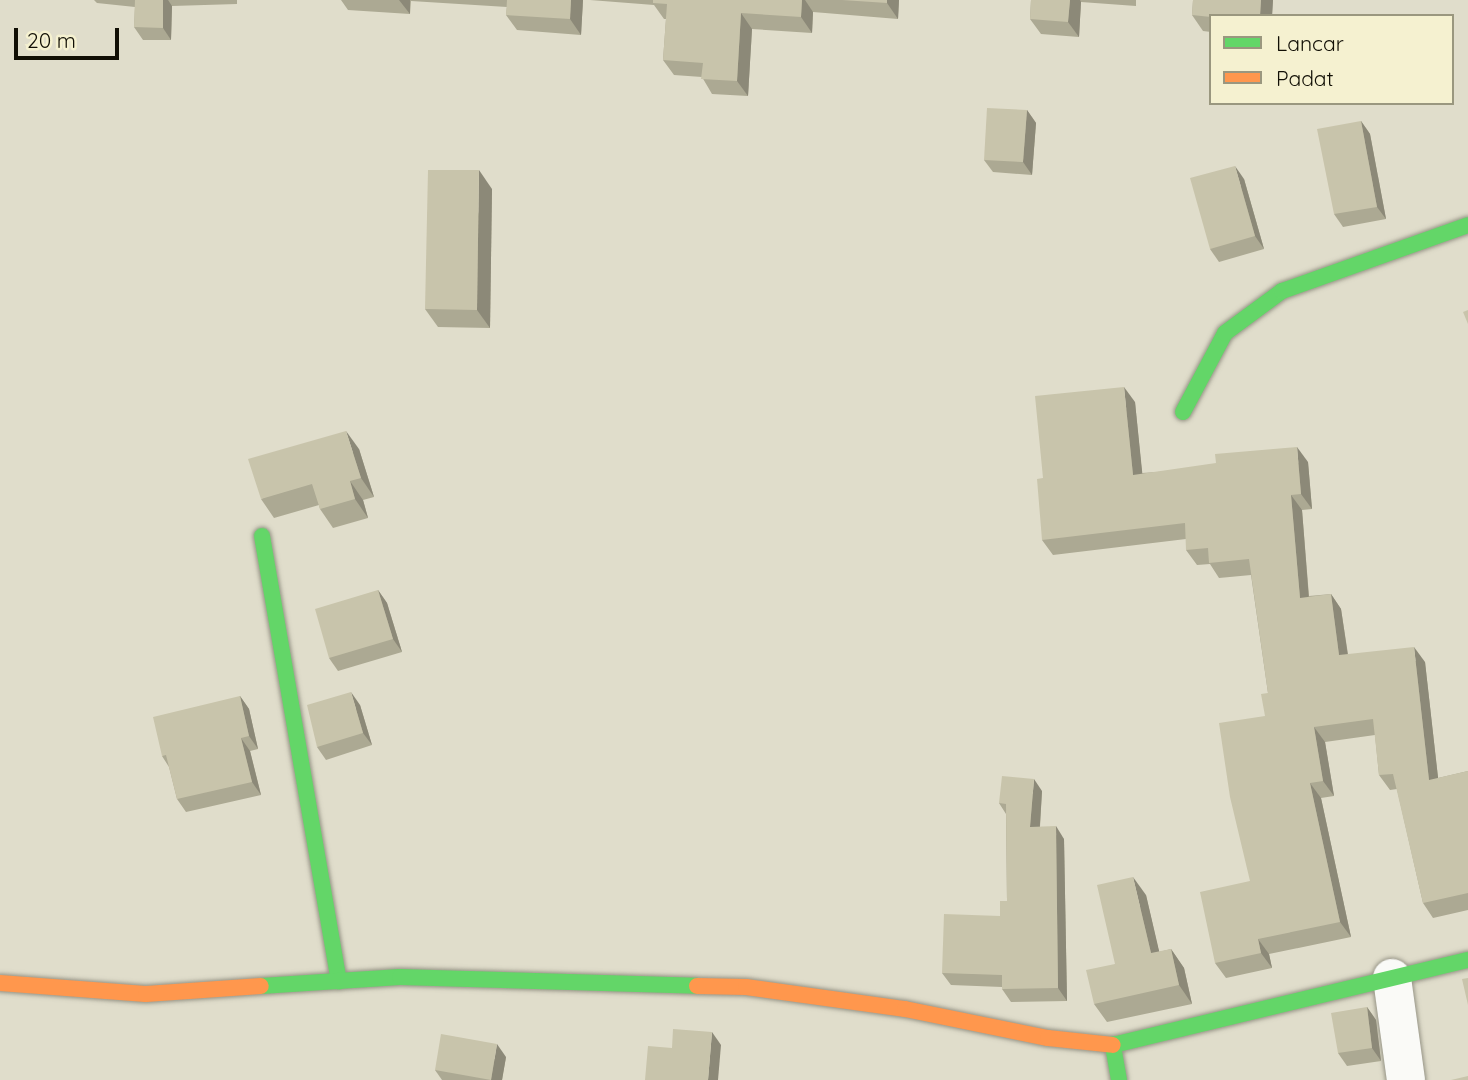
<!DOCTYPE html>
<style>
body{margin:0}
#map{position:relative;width:1468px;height:1080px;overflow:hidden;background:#e0ddcb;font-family:Quicksand,sans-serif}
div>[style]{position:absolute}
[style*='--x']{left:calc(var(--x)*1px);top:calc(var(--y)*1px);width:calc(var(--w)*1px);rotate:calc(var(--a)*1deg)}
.roads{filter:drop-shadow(0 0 2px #979587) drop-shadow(0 0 2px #979587)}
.street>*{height:38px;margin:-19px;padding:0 19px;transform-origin:19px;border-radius:19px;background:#fafaf7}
.fast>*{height:16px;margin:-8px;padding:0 8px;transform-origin:8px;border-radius:8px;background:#63d668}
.slow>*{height:16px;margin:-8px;padding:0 8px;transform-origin:8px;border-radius:8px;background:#ff974d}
.wall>*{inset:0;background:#aca993}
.shaded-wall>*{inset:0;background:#8c8978}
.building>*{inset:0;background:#c8c4ab}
span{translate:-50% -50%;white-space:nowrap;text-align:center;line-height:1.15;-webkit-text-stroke:5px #f5f1d0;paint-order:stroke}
.legend{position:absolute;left:1209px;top:14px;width:245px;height:91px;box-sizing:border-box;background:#f5f1d0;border:2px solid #9a977f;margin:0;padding:9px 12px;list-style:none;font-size:21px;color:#110f05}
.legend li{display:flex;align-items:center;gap:14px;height:35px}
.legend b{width:35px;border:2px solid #9a977f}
.scale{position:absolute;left:14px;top:28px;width:105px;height:32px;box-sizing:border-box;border:4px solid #110f05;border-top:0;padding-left:9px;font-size:21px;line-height:24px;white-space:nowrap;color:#110f05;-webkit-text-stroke:5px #f5f1d0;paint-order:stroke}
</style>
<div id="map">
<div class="roads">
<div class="street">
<div style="--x:1392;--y:978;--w:103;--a:82.2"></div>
</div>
<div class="fast">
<div style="--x:1183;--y:412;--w:89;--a:-62"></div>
<div style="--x:1225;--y:333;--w:71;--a:-36.4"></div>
<div style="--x:1282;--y:291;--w:197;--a:-19.5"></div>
<div style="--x:262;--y:536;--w:452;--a:80.2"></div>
<div style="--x:261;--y:986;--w:139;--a:-3.7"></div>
<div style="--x:400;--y:977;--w:297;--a:1.7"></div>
<div style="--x:1119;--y:1080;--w:36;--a:-100"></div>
<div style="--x:1113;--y:1045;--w:365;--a:-13.5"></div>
</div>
<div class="slow">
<div style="--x:0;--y:983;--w:146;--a:4.3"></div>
<div style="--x:146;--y:994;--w:115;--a:-4"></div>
<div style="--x:697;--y:986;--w:49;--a:1.2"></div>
<div style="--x:746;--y:987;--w:161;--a:7.9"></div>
<div style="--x:905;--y:1009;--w:146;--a:11.5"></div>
<div style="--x:1048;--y:1038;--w:65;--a:6.1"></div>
</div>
</div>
<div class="wall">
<div style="clip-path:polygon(94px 0,237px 0,237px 4px,172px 6px,171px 40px,143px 40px,134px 27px,135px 7px,97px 3px)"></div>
<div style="clip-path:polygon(341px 0,583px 0,581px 35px,517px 30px,506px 15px,507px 7px,411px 1px,410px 14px,348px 10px)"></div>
<div style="clip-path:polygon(590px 0,899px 0,898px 19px,813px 12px,812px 33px,752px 29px,748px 96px,712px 94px,702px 77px,674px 75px,663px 60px,666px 19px,664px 19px,654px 5px)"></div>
<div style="clip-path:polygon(1031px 0,1136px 0,1136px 6px,1081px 2px,1079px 37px,1041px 34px,1030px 19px)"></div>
<div style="clip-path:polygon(1193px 0,1273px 0,1272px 16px,1211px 16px,1211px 32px,1203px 31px,1192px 15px)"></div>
<div style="clip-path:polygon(1027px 110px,1036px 123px,1032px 175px,993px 172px,984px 160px)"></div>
<div style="clip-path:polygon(1361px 121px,1370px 134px,1386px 219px,1343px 227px,1334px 214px)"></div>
<div style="clip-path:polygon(1244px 179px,1264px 249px,1219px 262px,1210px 249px)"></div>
<div style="clip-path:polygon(492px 189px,490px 328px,438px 327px,425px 309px)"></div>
<div style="clip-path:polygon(1135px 402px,1142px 473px,1308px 462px,1312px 509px,1302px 510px,1309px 596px,1331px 594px,1341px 609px,1348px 654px,1425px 662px,1438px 778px,1468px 771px,1468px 910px,1433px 918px,1423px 903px,1397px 789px,1390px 790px,1379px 775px,1375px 735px,1325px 742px,1334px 796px,1321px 798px,1351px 937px,1269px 954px,1272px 968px,1226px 978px,1215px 963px,1250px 881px,1265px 716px,1268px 693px,1251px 575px,1219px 578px,1210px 564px,1197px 565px,1186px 550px,1186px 539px,1053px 555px,1042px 540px,1043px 478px)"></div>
<div style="clip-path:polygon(359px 449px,374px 497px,363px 500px,368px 518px,333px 528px,320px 509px,319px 505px,274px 518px,261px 499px)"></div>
<div style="clip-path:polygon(378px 590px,387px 603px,402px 652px,338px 671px,329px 658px)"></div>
<div style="clip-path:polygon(240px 696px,249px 709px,258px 749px,250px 751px,261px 795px,186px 812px,177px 799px,169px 767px,162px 756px)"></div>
<div style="clip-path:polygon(360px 705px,372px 745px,326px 760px,317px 747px)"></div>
<div style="clip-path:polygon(1042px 791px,1040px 827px,1064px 839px,1067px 1001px,1011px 1002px,1002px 989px,1002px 987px,951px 985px,942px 973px,1000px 916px,1007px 901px,1006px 814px,999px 803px)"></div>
<div style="clip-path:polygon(1146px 895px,1159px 952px,1171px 949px,1184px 968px,1192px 1004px,1107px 1022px,1094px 1004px,1115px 964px)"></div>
<div style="clip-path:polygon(1367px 1007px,1376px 1020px,1381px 1061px,1347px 1066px,1338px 1053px)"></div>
<div style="clip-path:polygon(506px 1057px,502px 1080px,442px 1080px,435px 1070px)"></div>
</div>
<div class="shaded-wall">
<div style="clip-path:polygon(163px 0,168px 0,172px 6px,171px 40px,163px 28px)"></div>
<div style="clip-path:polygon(399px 0,410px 0,410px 14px)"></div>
<div style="clip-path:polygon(571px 0,583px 0,581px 35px,570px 19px)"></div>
<div style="clip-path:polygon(802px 0,805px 0,813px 12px,812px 33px,801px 17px)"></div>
<div style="clip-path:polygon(887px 0,899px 0,898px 19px,887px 3px)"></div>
<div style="clip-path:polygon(1070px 0,1080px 0,1081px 2px,1079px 37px,1068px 22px)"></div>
<div style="clip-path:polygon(1261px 0,1273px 0,1272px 16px,1260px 16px)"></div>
<div style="clip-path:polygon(741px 13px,752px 29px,748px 96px,737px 81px)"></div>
<div style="clip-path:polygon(1027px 110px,1036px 123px,1032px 175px,1023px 162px)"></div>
<div style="clip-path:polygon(1361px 121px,1370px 134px,1386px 219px,1377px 207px)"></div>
<div style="clip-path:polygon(1235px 166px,1244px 179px,1264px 249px,1255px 236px)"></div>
<div style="clip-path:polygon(479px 170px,492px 189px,490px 328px,477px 310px)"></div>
<div style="clip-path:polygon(1124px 387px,1135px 402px,1144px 490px,1133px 475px)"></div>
<div style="clip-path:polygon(346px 431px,359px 449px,374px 497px,361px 478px)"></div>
<div style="clip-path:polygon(1297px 447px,1308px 462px,1312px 509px,1301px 494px)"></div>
<div style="clip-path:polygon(350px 481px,363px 500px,368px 518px,355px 499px)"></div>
<div style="clip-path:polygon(1291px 495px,1302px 510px,1310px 613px,1300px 598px)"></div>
<div style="clip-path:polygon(378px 590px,387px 603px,402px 652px,393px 639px)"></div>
<div style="clip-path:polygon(1331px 594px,1341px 609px,1350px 670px,1339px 655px)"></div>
<div style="clip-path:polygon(1414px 647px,1425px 662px,1440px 795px,1429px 780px)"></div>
<div style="clip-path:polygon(351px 692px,360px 705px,372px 745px,363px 733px)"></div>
<div style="clip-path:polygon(240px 696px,249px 709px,258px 749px,249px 736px)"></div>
<div style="clip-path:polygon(1314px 727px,1325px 742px,1334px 796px,1323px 781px)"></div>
<div style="clip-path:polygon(241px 738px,250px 751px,261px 795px,252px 782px)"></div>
<div style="clip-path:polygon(1034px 779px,1042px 791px,1039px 839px,1030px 827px)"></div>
<div style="clip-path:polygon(1310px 783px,1321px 798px,1351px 937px,1340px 922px)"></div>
<div style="clip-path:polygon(1056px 826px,1064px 839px,1067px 1001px,1058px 988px)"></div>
<div style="clip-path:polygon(1133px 877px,1146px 895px,1164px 972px,1151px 953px)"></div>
<div style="clip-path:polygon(1258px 939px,1269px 954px,1272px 968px,1261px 953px)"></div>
<div style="clip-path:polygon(1171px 949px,1184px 968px,1192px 1004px,1179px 985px)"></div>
<div style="clip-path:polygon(1367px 1007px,1376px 1020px,1381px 1061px,1372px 1048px)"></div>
<div style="clip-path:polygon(712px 1032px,721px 1045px,718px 1080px,708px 1080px)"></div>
<div style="clip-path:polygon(497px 1044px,506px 1057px,502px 1080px,491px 1080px)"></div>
</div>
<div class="building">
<div style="clip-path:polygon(135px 0,163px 0,163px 28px,134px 27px)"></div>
<div style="clip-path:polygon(507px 0,571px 0,570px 19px,506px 15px)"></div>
<div style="clip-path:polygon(653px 0,802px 0,801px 17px,741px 13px,737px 81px,701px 79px,703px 63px,663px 60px,667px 4px,653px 3px)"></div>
<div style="clip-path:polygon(842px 0,887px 0,887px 3px)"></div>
<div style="clip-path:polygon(1031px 0,1070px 0,1068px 22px,1030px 19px)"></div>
<div style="clip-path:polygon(1193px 0,1261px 0,1260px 16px,1211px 17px,1192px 15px)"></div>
<div style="clip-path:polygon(987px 108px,1027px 110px,1023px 162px,984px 160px)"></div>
<div style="clip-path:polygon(1361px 121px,1377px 207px,1334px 214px,1317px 129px)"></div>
<div style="clip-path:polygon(1235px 166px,1255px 236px,1210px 249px,1190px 178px)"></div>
<div style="clip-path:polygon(428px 170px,479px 170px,477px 310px,425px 309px)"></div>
<div style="clip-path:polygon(1468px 310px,1468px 324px,1463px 312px)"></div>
<div style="clip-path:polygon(1124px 387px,1133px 475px,1216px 463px,1215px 454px,1297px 447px,1301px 494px,1291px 495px,1300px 598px,1331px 594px,1339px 655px,1414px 647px,1429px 780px,1468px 771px,1468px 893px,1423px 903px,1393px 774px,1379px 775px,1373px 719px,1314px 727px,1323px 781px,1310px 783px,1340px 922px,1258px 939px,1261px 953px,1215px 963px,1200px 892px,1250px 881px,1230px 797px,1219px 723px,1265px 716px,1261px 694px,1268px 693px,1249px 559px,1209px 563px,1208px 548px,1186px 550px,1185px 523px,1042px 540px,1037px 479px,1043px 478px,1035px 396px)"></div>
<div style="clip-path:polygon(346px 431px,361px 478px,350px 481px,355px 499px,320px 509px,312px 484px,261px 499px,248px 459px)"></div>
<div style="clip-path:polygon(378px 590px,393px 639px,329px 658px,315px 609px)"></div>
<div style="clip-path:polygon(351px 692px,363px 733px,317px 747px,307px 705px)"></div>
<div style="clip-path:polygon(240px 696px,249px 736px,241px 738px,252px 782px,177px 799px,166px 755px,162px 756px,153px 717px)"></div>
<div style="clip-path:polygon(1002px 776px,1034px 779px,1030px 827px,1056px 826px,1058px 988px,1002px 989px,1002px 975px,942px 973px,944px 914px,1000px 916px,1000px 901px,1007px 901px,1006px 804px,999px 803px)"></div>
<div style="clip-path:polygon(1133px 877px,1151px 953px,1171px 949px,1179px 985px,1094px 1004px,1086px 970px,1115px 964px,1097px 885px)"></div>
<div style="clip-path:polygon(1468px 978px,1468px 1005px,1462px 979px)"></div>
<div style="clip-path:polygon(1367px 1007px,1372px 1048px,1338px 1053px,1331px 1013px)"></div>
<div style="clip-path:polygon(673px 1029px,712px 1032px,708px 1080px,645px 1080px,648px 1046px,672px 1048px)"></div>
<div style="clip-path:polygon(441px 1034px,497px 1044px,491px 1080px,435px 1070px)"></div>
<div style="clip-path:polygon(1468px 1076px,1468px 1080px,1451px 1080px)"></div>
</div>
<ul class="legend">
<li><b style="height:9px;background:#63d668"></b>Lancar</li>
<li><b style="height:9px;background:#ff974d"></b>Padat</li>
</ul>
<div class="scale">20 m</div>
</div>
